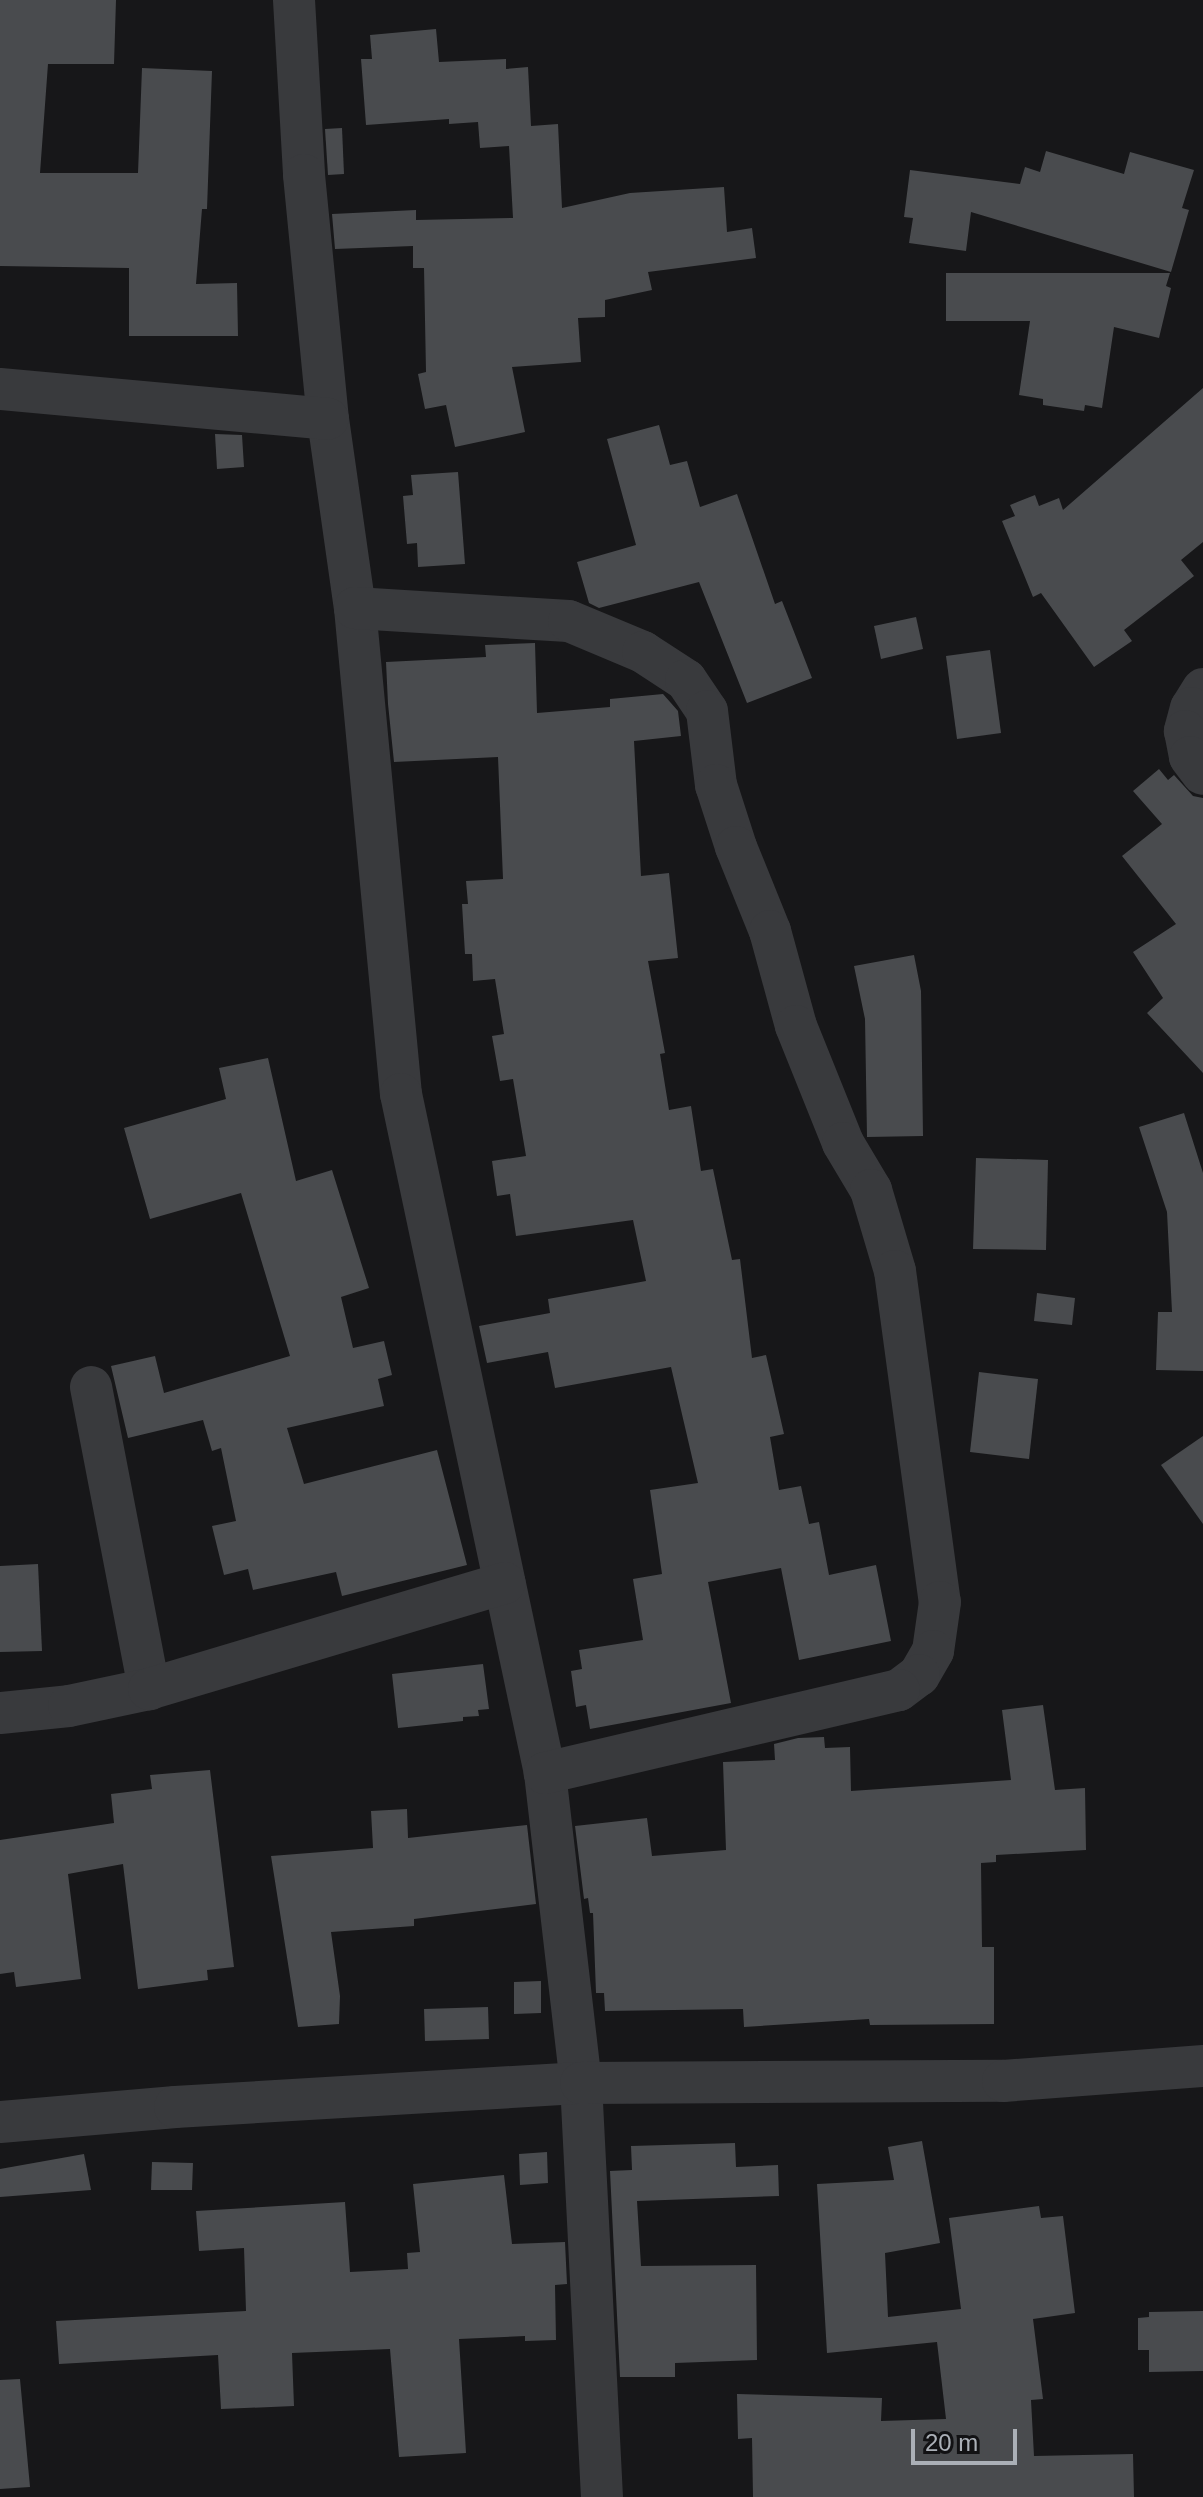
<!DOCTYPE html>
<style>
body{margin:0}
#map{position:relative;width:1203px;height:2497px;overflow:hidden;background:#171719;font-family:Helvetica,sans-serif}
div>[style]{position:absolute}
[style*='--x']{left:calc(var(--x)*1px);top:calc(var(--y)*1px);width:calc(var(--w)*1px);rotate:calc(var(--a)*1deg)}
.building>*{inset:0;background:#494b4e}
.street>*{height:42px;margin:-21px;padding:0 21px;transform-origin:21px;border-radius:21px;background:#393a3d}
span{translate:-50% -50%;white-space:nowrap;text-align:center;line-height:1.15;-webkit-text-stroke:6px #121214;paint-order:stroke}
.scale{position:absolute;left:911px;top:2429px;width:106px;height:36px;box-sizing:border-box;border:4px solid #abb0b7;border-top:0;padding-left:10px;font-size:24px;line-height:28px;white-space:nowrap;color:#abb0b7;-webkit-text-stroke:6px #121214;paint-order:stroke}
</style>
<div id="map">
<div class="building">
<div style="clip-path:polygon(0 0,116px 0,114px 64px,48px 64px,40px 173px,138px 173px,142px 68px,212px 71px,207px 209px,202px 209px,196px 284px,237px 283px,238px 336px,129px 336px,129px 268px,0 266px)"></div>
<div style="clip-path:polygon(436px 29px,439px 62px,506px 59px,506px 69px,528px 67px,531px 126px,558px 124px,562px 208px,630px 193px,724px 187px,727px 232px,752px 228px,756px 258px,648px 272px,652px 290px,605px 300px,605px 317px,578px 318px,581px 362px,512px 367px,525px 432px,455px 447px,446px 405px,425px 409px,418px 374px,426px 372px,424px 268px,413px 268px,413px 246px,335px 249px,332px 214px,416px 210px,416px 220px,513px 218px,509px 146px,480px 148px,478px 122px,449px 124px,449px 119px,366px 125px,361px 59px,372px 59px,370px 35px)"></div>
<div style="clip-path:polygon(342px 128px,344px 174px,328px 175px,325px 129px)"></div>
<div style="clip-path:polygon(1046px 151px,1124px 174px,1130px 152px,1194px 170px,1182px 208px,1189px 210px,1171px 272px,971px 212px,966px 251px,909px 243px,913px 218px,904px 217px,910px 170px,1020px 184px,1025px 167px,1040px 172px)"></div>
<div style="clip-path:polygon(946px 273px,1170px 273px,1166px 286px,1171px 288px,1159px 338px,1114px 327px,1102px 408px,1085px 405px,1084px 411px,1043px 405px,1043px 399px,1019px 395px,1030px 321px,946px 321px)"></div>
<div style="clip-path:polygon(1203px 388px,1203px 542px,1181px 560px,1194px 576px,1124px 630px,1132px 641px,1094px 667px,1041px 593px,1033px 597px,1002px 521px,1015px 516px,1010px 505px,1035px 495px,1039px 506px,1059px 498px,1063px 510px)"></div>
<div style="clip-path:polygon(659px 425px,670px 465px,687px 461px,700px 507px,737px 494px,775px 604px,782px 601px,812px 678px,747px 703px,699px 582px,599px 608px,589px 603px,577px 562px,636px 545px,607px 439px)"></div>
<div style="clip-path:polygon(215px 434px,242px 435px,244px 467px,217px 469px)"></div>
<div style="clip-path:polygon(458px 472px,465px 564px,418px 567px,417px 543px,407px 544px,403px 496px,413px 495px,411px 475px)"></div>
<div style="clip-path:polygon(916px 617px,923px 649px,881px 659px,874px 626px)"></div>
<div style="clip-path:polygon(535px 643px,537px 713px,610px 707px,610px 699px,663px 694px,678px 711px,681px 736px,634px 741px,641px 876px,669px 873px,678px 958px,648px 961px,665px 1053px,660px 1054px,669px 1110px,691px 1106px,701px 1171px,713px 1169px,732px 1260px,740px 1259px,752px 1358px,766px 1355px,784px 1434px,770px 1437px,779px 1490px,801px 1486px,809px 1524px,819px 1522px,829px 1575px,876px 1565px,891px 1641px,799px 1660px,781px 1568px,708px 1582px,731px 1703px,590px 1729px,586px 1705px,576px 1707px,571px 1671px,582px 1669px,579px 1650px,643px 1640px,633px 1579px,662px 1574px,650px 1490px,698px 1483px,671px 1367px,555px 1388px,548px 1352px,487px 1363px,479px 1326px,550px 1313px,548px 1299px,646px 1281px,633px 1220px,516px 1236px,510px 1194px,497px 1196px,492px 1161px,526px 1156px,513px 1079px,500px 1081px,492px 1036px,504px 1034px,495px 979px,473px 981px,472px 954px,465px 954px,462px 904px,468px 904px,466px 881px,503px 879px,498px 757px,394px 762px,388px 704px,386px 662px,486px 657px,485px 645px)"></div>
<div style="clip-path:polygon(990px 650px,1001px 733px,957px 739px,946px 656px)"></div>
<div style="clip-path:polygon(1159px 769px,1168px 780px,1174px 775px,1193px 796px,1203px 798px,1203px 1073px,1147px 1013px,1163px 998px,1133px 952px,1176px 924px,1122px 856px,1162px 824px,1133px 791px)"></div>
<div style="clip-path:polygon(914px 955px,921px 991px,923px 1136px,867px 1137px,865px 1019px,854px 966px)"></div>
<div style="clip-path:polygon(268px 1058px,296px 1181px,332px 1170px,369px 1288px,341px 1297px,353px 1348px,384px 1341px,392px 1375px,378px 1379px,384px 1406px,287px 1428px,304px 1484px,437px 1450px,467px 1565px,342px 1596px,336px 1572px,253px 1590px,248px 1569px,224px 1575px,212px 1526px,236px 1521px,221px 1448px,212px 1451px,203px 1420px,128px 1438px,111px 1366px,155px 1356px,164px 1393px,290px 1356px,241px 1193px,150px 1219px,124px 1128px,226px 1099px,219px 1068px)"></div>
<div style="clip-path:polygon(1184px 1113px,1203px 1173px,1203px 1371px,1156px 1370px,1158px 1312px,1172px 1312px,1167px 1212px,1139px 1127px)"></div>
<div style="clip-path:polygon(976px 1158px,1048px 1160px,1046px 1250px,973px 1249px)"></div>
<div style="clip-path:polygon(1037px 1293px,1075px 1298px,1072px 1325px,1034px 1321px)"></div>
<div style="clip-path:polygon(979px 1372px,1038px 1379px,1029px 1459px,970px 1452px)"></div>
<div style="clip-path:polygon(1203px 1436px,1203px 1524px,1161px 1465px)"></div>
<div style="clip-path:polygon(38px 1564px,42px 1651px,0 1652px,0 1566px)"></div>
<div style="clip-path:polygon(483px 1664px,489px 1709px,478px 1710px,479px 1716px,463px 1717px,463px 1721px,398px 1728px,392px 1674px)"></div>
<div style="clip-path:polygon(1043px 1705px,1055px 1790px,1085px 1788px,1086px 1850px,996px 1855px,996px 1862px,981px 1863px,982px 1947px,994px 1947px,994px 2024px,870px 2025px,869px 2019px,744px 2027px,743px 2009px,605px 2011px,604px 1993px,596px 1993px,593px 1913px,590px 1913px,588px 1898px,584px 1899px,575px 1826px,647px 1818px,652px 1856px,726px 1850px,723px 1762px,775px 1760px,774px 1744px,798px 1738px,824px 1737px,825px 1748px,850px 1747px,851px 1791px,1011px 1780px,1002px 1710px)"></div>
<div style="clip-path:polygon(210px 1770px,234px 1967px,207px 1970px,208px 1980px,138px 1989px,123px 1864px,68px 1874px,81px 1979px,16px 1987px,14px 1972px,0 1974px,0 1840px,114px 1823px,111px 1794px,152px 1789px,150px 1775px)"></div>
<div style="clip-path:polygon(407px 1809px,408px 1838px,527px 1825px,536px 1904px,414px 1919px,414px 1926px,331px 1932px,340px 1996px,339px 2024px,298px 2027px,271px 1856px,373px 1848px,371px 1811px)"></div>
<div style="clip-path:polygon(541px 1981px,541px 2013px,514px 2014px,514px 1982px)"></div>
<div style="clip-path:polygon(488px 2007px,489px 2039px,425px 2041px,424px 2009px)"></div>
<div style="clip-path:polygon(922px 2141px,940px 2243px,885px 2253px,888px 2317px,961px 2309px,949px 2218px,1039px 2206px,1041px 2218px,1063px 2216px,1075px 2313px,1033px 2319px,1043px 2399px,1031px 2400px,1034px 2456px,1133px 2454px,1134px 2497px,753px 2497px,752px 2438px,738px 2439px,737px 2394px,882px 2398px,881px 2421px,946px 2419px,937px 2342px,827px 2353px,817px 2184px,894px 2180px,888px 2147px)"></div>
<div style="clip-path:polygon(735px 2143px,736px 2167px,778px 2165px,779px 2196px,637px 2201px,641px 2266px,756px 2265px,757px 2360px,675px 2363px,675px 2377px,620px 2377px,610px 2171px,632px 2170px,631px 2146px)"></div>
<div style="clip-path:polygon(547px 2152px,548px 2183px,520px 2185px,519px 2154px)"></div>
<div style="clip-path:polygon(84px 2154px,91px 2190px,0 2197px,0 2169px)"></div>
<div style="clip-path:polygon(152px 2162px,193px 2163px,192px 2190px,151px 2190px)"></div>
<div style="clip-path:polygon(504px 2175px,512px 2244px,565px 2242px,567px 2284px,555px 2285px,556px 2340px,525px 2341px,525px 2336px,459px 2339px,466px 2453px,399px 2457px,390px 2349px,292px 2353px,294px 2406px,221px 2409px,218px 2355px,59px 2364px,56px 2321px,246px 2311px,244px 2248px,199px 2251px,196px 2211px,345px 2202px,350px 2272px,408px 2269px,407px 2253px,420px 2252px,413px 2184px)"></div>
<div style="clip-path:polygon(1203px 2311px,1203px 2371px,1149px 2372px,1149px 2350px,1138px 2350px,1138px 2318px,1149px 2317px,1149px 2312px)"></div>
<div style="clip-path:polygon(20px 2379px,30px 2487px,0 2489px,0 2380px)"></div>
</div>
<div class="street">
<div style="--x:294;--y:0;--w:175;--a:86.7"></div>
<div style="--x:304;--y:175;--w:245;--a:84.4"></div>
<div style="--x:328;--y:419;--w:191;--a:81.9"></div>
<div style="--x:355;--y:608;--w:488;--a:84.6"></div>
<div style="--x:401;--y:1094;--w:694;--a:78.03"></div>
<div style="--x:545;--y:1773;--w:312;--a:83.4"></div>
<div style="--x:581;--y:2083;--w:415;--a:87.1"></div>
<div style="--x:0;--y:389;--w:329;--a:5.2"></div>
<div style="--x:355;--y:608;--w:214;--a:3.5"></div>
<div style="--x:569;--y:621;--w:80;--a:22.7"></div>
<div style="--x:643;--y:652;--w:51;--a:33.1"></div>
<div style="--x:686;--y:680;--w:37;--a:56"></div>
<div style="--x:707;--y:711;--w:75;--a:83.1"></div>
<div style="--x:716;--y:785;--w:65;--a:72.1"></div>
<div style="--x:736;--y:847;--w:91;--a:68"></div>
<div style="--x:770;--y:931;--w:98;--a:74.7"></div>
<div style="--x:796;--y:1026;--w:126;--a:68.1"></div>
<div style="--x:843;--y:1143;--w:55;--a:59.2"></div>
<div style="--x:871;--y:1190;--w:84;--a:73.5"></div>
<div style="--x:895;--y:1271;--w:334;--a:82.3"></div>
<div style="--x:940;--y:1602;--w:49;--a:98.1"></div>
<div style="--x:933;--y:1651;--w:28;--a:120"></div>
<div style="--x:919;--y:1675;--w:25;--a:143"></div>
<div style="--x:899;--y:1690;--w:364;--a:166.8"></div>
<div style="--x:1203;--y:689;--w:22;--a:122"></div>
<div style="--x:1191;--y:708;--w:24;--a:105"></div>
<div style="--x:1185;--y:731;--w:26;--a:79"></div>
<div style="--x:1190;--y:757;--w:21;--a:53"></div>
<div style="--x:91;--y:1387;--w:308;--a:79.1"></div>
<div style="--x:0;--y:1713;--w:69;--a:-5.8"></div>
<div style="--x:69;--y:1706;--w:82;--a:-12"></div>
<div style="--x:149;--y:1689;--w:371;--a:-16.6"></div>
<div style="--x:0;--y:2122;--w:176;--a:-4.9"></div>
<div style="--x:175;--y:2107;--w:407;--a:-3.4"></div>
<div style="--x:581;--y:2083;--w:422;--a:-0.3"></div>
<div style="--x:1003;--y:2081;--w:201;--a:-4.3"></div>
</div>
<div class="scale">20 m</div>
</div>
